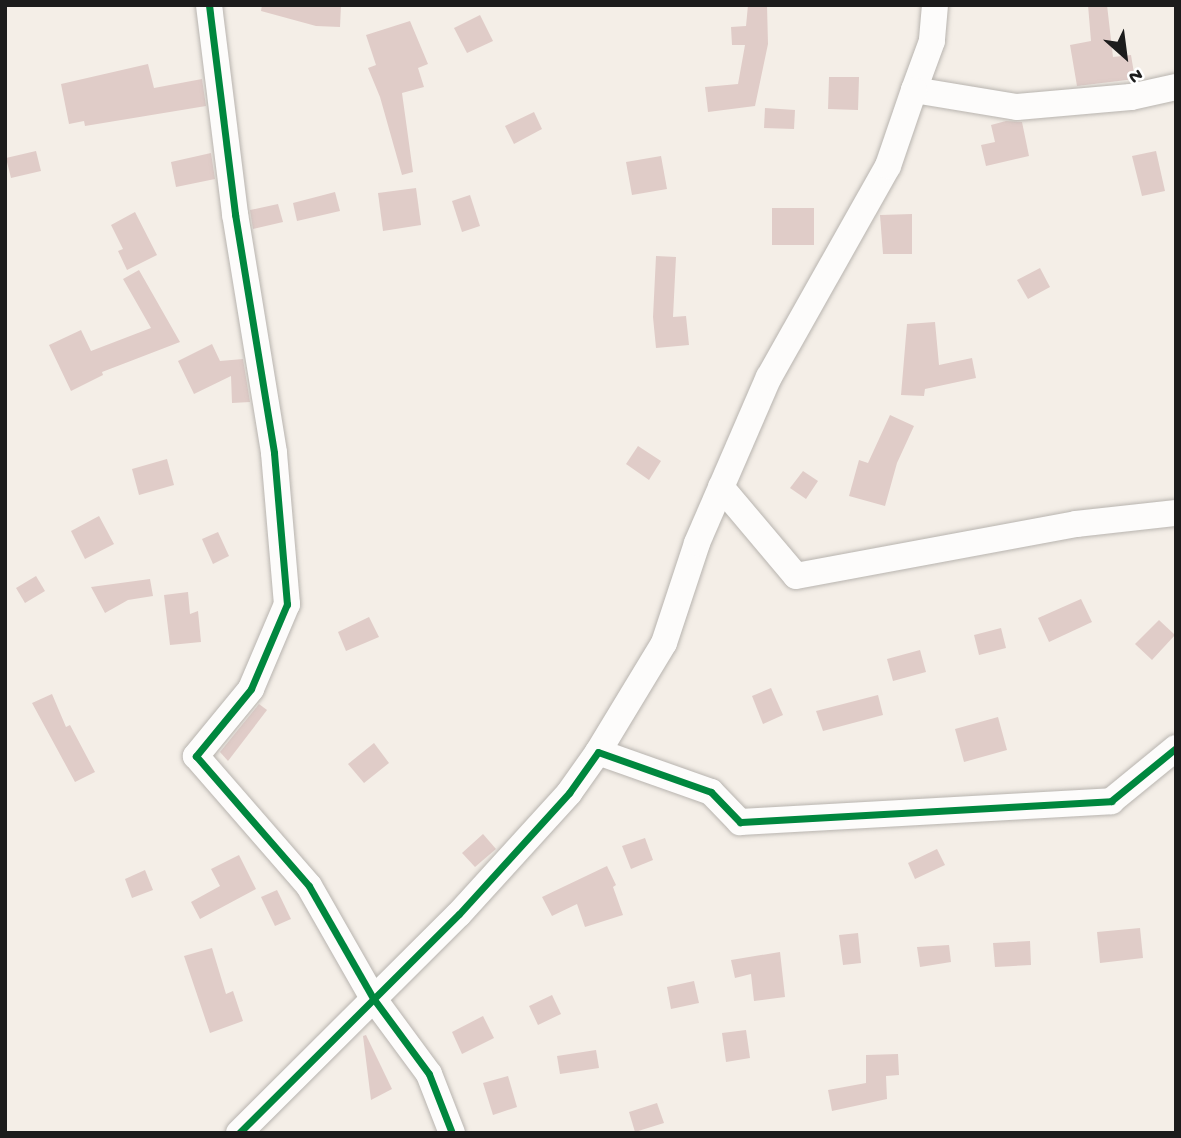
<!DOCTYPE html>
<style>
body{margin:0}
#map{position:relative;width:1181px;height:1138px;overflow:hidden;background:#f4eee7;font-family:"Gochi Hand",sans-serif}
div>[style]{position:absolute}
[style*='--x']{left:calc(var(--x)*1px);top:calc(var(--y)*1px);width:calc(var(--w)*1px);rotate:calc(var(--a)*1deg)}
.building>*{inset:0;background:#e0ccc8}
.roads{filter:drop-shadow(0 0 2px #b8b4af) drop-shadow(0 0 2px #b8b4af)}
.street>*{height:26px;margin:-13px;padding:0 13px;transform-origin:13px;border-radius:13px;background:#fdfcfb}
.cycleway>*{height:7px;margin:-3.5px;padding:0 3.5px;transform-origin:3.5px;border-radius:3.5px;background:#00873e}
span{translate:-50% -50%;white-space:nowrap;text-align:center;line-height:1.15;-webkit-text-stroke:6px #fff;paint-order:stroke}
.frame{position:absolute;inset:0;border:7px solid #1c1c1c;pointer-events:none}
.north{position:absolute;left:1090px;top:21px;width:70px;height:70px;-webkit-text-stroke:5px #fff;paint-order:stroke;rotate:152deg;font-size:19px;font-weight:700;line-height:28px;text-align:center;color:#1c1c1c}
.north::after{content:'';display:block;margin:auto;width:24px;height:32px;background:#1c1c1c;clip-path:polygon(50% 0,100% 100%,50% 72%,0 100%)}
</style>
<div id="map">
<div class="building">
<div style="clip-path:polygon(262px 5px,341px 5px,340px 27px,316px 26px,261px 11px)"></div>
<div style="clip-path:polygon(748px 5px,767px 5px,768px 44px,755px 106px,708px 112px,705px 87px,738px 84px,745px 45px,732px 45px,731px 27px,746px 26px)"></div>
<div style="clip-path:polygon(1088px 5px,1107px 5px,1113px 57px,1131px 55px,1135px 79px,1077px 86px,1070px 45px,1091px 41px)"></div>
<div style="clip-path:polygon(480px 15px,493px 41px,467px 53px,454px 28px)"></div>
<div style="clip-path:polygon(410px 21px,428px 64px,418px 68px,424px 87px,402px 93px,413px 172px,402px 175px,380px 97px,368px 68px,376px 65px,366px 35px)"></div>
<div style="clip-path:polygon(148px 64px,154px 88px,202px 79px,206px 106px,85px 126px,84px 121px,69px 124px,61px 84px)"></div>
<div style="clip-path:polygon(829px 77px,859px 77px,858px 110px,828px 109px)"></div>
<div style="clip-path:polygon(765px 108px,795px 110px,794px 129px,764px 128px)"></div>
<div style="clip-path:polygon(534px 112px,542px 129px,514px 144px,505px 126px)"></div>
<div style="clip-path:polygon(1006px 121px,1022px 122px,1029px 156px,986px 166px,981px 145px,995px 142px,991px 125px)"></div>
<div style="clip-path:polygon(36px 151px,41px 171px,11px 178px,6px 158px)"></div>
<div style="clip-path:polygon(1156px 151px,1165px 191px,1142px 196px,1132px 156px)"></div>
<div style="clip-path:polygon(211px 153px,215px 179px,176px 187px,171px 162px)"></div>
<div style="clip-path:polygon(661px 156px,667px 189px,632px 195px,626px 162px)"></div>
<div style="clip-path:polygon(416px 188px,421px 225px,383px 231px,378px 193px)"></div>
<div style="clip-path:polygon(335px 192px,340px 211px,297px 221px,293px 203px)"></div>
<div style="clip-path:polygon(470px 195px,480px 226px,462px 232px,452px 201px)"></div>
<div style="clip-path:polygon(278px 204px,283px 222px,253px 229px,250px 210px)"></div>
<div style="clip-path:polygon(772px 208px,814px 208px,814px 245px,772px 245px)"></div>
<div style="clip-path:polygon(135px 212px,157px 255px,127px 270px,118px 251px,123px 249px,111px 225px)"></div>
<div style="clip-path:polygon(912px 214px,912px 254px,883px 254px,880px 215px)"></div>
<div style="clip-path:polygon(656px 256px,676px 257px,673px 317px,686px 316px,689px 345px,656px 348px,653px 317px)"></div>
<div style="clip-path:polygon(1040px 268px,1050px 287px,1028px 299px,1017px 280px)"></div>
<div style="clip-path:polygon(139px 270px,180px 342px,102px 372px,103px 375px,71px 391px,49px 345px,81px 330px,91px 351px,151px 328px,123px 279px)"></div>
<div style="clip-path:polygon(935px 322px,939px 365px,972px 358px,976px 378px,925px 389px,924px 396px,901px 395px,907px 324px)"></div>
<div style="clip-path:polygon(212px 344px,220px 361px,243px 359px,250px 402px,232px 403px,231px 376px,194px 394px,178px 361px)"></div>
<div style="clip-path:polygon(890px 415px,914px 426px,897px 463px,885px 506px,849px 496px,859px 460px,868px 463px)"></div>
<div style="clip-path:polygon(638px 446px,661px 461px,649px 480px,626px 464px)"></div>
<div style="clip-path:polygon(167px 459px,174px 485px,139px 495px,132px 469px)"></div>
<div style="clip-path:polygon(803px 471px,818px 481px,806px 499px,790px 488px)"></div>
<div style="clip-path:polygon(99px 516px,114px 544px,85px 559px,71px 531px)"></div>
<div style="clip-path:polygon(218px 532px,229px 556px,213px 564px,202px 539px)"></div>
<div style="clip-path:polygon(36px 576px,45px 591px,25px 603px,16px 588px)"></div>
<div style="clip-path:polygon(150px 579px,153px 596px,128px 600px,105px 613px,91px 587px)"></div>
<div style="clip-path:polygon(188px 592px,190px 614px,198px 611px,201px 642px,170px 645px,164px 595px)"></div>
<div style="clip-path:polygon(1081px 599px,1092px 622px,1049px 642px,1038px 618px)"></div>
<div style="clip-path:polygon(369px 617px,379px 637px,346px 651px,338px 632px)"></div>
<div style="clip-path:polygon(1159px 620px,1175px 635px,1152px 660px,1135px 644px)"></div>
<div style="clip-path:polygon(1001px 628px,1006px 648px,979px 655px,974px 635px)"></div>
<div style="clip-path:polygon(920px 650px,926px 672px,893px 681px,887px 659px)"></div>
<div style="clip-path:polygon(771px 688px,783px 715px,763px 724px,752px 696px)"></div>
<div style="clip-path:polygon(52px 694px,66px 727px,70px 725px,95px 772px,75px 782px,32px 703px)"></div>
<div style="clip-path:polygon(878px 695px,883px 715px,823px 731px,816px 711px)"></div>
<div style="clip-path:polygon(259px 704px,267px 710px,228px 761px,220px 752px)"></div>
<div style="clip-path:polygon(998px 717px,1007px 750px,964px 762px,955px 729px)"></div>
<div style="clip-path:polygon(374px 743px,389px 763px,364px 783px,348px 764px)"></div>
<div style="clip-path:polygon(483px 834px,496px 849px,475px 867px,462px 853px)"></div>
<div style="clip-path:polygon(645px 838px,653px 860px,631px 869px,622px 846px)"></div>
<div style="clip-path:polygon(937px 849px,945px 865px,915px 879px,908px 863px)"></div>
<div style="clip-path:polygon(239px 855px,256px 889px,200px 919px,191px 902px,220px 886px,211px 869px)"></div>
<div style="clip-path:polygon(607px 866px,616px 885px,613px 887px,623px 915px,585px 927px,577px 904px,552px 916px,542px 897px)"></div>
<div style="clip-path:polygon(145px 870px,153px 890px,132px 898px,125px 879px)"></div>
<div style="clip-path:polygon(277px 890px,291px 919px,275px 926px,261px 897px)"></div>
<div style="clip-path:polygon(1140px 928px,1143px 958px,1100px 963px,1097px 932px)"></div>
<div style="clip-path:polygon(858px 933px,861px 963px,843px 965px,839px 935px)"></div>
<div style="clip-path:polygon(1030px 941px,1031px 965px,995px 967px,993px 943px)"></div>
<div style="clip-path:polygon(949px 945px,951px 962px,920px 967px,917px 947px)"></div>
<div style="clip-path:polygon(212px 948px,226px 994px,233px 991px,243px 1021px,210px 1033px,184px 956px)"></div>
<div style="clip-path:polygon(780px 952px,785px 997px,754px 1001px,751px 974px,735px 978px,731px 960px)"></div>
<div style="clip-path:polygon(694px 981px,699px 1003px,671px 1009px,667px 987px)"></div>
<div style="clip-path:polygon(552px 995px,561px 1014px,538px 1025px,529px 1006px)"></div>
<div style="clip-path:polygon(483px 1016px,494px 1038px,462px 1054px,452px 1032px)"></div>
<div style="clip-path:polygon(746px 1030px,750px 1058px,726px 1062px,722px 1033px)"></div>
<div style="clip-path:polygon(366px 1035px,392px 1089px,371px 1100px,363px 1036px)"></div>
<div style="clip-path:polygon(596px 1050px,599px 1068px,560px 1074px,557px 1056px)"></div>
<div style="clip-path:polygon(898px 1054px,899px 1075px,886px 1076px,887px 1099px,832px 1111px,828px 1090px,866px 1083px,866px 1055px)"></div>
<div style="clip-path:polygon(508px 1076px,517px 1107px,493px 1115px,483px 1083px)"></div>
<div style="clip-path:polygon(657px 1103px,664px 1123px,635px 1132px,629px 1112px)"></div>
</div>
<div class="roads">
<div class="street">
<div style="--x:209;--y:5;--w:211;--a:82.9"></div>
<div style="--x:235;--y:214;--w:242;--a:80.7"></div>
<div style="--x:274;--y:453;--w:152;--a:85.1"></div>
<div style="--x:287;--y:604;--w:92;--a:113"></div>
<div style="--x:251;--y:689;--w:87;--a:129.4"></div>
<div style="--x:196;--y:756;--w:172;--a:49"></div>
<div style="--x:309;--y:886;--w:129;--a:60.3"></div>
<div style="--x:373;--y:998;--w:94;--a:53.6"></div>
<div style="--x:429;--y:1074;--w:63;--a:68.7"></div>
<div style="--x:935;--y:5;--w:36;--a:95"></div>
<div style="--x:932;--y:41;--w:52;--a:110.2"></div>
<div style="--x:914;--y:90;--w:104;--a:9.4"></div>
<div style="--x:1017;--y:107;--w:114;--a:-5"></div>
<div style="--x:1131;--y:97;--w:46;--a:-12.5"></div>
<div style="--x:721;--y:487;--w:116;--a:49.9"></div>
<div style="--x:796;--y:576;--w:285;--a:-10.5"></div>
<div style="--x:1076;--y:524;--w:101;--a:-6.3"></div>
<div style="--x:598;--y:752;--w:127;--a:-58.8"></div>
<div style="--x:664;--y:643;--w:105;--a:-71.7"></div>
<div style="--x:697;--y:543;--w:181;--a:-66.6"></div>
<div style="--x:769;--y:377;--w:242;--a:-60.6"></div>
<div style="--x:888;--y:166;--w:80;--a:-71.1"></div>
<div style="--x:239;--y:1133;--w:310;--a:-44.9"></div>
<div style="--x:459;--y:914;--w:164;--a:-47.7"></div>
<div style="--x:569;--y:793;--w:50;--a:-54.7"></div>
<div style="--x:598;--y:752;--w:120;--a:19.5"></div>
<div style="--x:711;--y:792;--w:42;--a:46"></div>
<div style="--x:740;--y:822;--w:372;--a:-3.2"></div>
<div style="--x:1111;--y:801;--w:84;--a:-39.2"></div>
</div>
</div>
<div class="cycleway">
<div style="--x:209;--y:5;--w:211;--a:82.9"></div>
<div style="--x:235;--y:214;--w:242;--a:80.7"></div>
<div style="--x:274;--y:453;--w:152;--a:85.1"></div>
<div style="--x:287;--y:604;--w:92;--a:113"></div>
<div style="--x:251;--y:689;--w:87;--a:129.4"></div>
<div style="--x:196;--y:756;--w:172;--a:49"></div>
<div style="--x:309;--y:886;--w:129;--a:60.3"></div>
<div style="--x:373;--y:998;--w:94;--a:53.6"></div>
<div style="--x:429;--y:1074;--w:63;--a:68.7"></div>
<div style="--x:239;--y:1133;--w:310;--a:-44.9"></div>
<div style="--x:459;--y:914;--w:164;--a:-47.7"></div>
<div style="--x:569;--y:793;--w:50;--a:-54.7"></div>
<div style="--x:598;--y:752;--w:120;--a:19.5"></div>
<div style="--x:711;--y:792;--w:42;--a:46"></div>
<div style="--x:740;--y:822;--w:372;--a:-3.2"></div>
<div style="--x:1111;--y:801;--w:84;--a:-39.2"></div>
</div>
<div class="frame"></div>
<div class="north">N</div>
</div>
